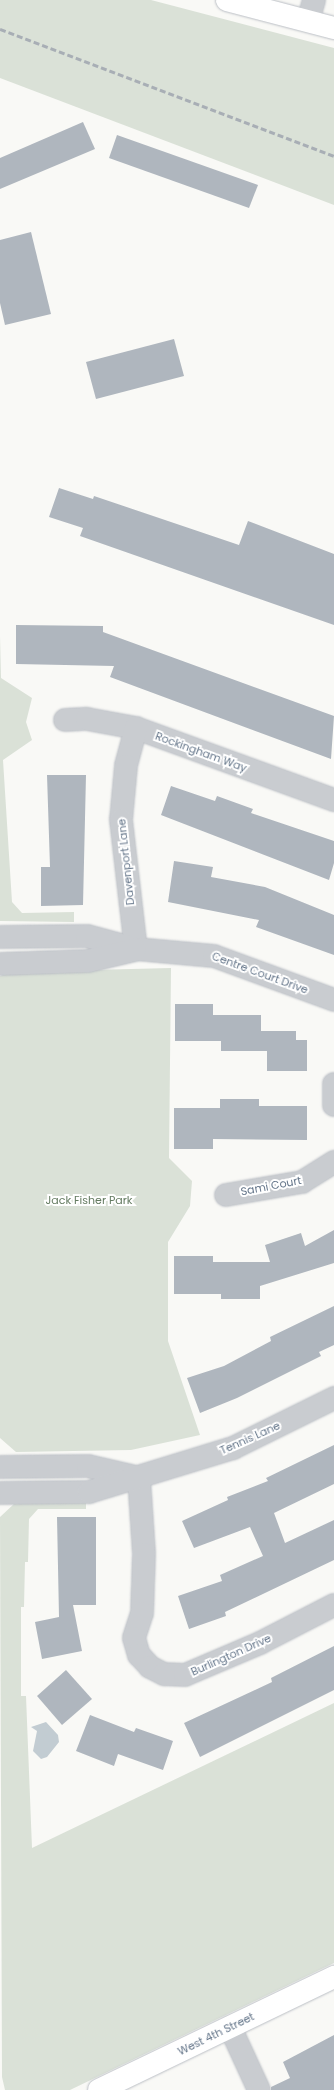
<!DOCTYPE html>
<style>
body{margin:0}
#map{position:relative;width:334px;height:2090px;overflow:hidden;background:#f9f9f6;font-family:Poppins,sans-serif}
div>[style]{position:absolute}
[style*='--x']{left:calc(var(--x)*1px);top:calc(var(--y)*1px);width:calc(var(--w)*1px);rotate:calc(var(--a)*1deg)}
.green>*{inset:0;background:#dae1d7}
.water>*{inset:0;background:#c2ccd2}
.building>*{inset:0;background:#afb6be}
.roads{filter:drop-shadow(0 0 1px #bbbfc5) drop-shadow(0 0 1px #bbbfc5)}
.street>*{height:22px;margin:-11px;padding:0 11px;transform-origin:11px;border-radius:11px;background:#c9ccd0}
.secondary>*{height:22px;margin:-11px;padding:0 11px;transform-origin:11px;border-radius:11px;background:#fff}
.rail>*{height:3px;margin-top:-1.5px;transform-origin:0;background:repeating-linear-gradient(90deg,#a8aeb5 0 6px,transparent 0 9px)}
span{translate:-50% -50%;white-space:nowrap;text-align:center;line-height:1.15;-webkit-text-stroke:4px #fff;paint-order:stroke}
.street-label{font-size:11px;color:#65768a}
.park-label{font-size:11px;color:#647b61}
</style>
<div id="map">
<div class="green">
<div style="clip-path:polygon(0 0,151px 0,334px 48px,334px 205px,0 78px)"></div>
<div style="clip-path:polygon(0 636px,1px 678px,32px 698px,26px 722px,32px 740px,3px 760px,12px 902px,22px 913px,74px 912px,74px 922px,0 921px)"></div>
<div style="clip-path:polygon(171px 968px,169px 1158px,192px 1181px,190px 1206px,168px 1242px,168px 1341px,200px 1435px,131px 1450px,16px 1452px,0 1438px,0 976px,12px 972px)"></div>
<div style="clip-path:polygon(86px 1500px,86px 1509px,38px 1509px,29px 1519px,28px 1562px,25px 1562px,24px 1607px,21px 1607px,21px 1696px,26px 1696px,32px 1848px,334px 1703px,334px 1963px,70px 2090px,5px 2090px,2px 2077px,0 1517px,15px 1503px)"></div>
</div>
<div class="water">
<div style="clip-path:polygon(46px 1722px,58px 1735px,59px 1742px,47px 1757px,41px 1759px,33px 1751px,37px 1731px,31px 1727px)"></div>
</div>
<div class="building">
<div style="clip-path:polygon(83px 122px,95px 149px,0 189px,0 158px)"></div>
<div style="clip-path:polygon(117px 135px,258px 185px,249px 208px,109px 158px)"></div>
<div style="clip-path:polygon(31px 232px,51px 314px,5px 325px,0 303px,0 240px)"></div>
<div style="clip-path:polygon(174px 339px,184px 376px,96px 399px,86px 362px)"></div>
<div style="clip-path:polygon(59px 488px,93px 499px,94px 496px,239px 545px,248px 521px,334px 554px,334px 625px,80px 536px,83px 528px,49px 517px)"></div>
<div style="clip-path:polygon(16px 625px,103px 626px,103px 632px,334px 716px,331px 759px,110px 677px,114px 666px,16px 664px)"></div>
<div style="clip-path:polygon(47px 775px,86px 775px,83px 905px,41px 906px,41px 867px,50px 867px)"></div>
<div style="clip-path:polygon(171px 786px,215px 801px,217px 796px,253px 809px,251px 813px,334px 841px,334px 863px,329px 880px,161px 815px)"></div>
<div style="clip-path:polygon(174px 861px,213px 867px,211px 877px,265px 887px,334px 915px,334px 955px,256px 927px,259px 920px,168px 902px)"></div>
<div style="clip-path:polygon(175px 1004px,213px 1004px,213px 1015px,261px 1015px,261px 1031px,296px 1031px,296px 1040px,307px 1040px,307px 1071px,267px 1071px,267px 1051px,221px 1051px,221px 1041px,175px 1041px)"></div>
<div style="clip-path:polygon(220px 1099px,259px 1099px,259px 1106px,307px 1106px,307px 1140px,213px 1139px,213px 1149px,174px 1149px,174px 1108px,220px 1108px)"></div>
<div style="clip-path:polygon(334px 1230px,334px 1263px,260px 1286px,260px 1299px,221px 1299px,221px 1294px,174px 1294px,174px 1256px,213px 1256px,213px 1262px,270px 1262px,265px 1245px,301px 1233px,305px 1246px)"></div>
<div style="clip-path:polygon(334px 1306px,334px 1345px,319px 1352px,321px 1356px,237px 1398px,200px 1413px,187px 1378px,224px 1366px,271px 1341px,270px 1337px)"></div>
<div style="clip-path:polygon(334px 1445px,334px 1484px,274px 1513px,285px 1543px,334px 1520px,334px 1560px,225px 1612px,226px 1616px,189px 1629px,178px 1596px,222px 1581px,220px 1575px,263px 1556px,250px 1527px,194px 1548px,182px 1521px,228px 1500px,227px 1497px,268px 1481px,266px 1478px)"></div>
<div style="clip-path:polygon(57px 1517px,96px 1517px,96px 1605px,73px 1605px,82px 1651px,42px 1659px,35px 1622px,59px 1617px)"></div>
<div style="clip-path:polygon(334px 1646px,334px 1690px,200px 1757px,184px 1723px,272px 1682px,271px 1678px)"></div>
<div style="clip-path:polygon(66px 1670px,92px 1699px,62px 1725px,37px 1696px)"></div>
<div style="clip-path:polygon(90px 1715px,134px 1732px,136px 1728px,173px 1741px,163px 1770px,118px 1754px,114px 1766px,76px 1751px)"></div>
<div style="clip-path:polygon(334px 2035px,334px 2090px,271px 2090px,271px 2087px,290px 2078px,283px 2062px)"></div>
</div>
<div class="roads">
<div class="street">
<div style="--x:308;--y:21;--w:22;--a:-74"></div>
<div style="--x:65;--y:720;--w:22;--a:-3"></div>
<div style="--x:87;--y:719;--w:50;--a:10.4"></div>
<div style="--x:136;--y:728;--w:211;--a:20"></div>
<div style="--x:136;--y:728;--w:39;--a:105"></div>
<div style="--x:126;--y:766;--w:54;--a:95.3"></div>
<div style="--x:121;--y:820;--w:130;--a:83.4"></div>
<div style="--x:0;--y:937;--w:87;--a:-0.7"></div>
<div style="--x:87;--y:936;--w:51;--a:14.9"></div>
<div style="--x:136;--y:949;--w:78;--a:5.1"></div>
<div style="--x:214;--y:956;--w:128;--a:20.1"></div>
<div style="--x:0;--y:964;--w:88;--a:-2"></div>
<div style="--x:88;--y:961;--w:48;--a:-13.2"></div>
<div style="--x:334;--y:1084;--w:21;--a:90"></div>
<div style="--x:226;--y:1195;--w:77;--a:-9.7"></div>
<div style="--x:302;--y:1182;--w:38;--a:-32"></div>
<div style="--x:0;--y:1467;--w:88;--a:-0.7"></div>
<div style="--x:88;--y:1466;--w:49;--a:12.9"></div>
<div style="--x:139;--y:1478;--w:76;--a:86.2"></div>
<div style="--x:144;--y:1554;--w:59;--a:91.9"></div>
<div style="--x:142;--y:1613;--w:26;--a:108"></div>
<div style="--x:134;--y:1638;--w:18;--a:74"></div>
<div style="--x:139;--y:1655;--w:16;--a:47"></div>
<div style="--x:150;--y:1667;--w:16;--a:27"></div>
<div style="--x:164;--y:1674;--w:21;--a:3"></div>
<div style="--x:185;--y:1675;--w:82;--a:-23.1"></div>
<div style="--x:260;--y:1643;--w:83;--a:-27.2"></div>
<div style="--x:0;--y:1493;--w:89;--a:-0.6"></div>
<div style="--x:89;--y:1492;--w:151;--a:-17"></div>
<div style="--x:233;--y:1448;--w:113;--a:-26.3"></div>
<div style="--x:230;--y:2027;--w:69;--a:65.3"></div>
</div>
<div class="secondary">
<div style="--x:227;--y:0;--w:111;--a:14.7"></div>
<div style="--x:99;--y:2090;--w:261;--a:-25.7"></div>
</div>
</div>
<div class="rail">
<div style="--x:0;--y:29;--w:357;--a:20.8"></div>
</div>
<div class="street-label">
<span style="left:201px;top:752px;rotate:20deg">Rockingham Way</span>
<span style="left:126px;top:862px;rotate:-96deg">Davenport Lane</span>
<span style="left:260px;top:973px;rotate:20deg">Centre Court Drive</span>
<span style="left:271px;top:1186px;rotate:-11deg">Sami Court</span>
<span style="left:250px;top:1438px;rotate:-24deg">Tennis Lane</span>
<span style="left:231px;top:1655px;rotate:-24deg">Burlington Drive</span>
<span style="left:216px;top:2034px;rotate:-26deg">West 4th Street</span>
</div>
<div class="park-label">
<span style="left:89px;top:1200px">Jack Fisher Park</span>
</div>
</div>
